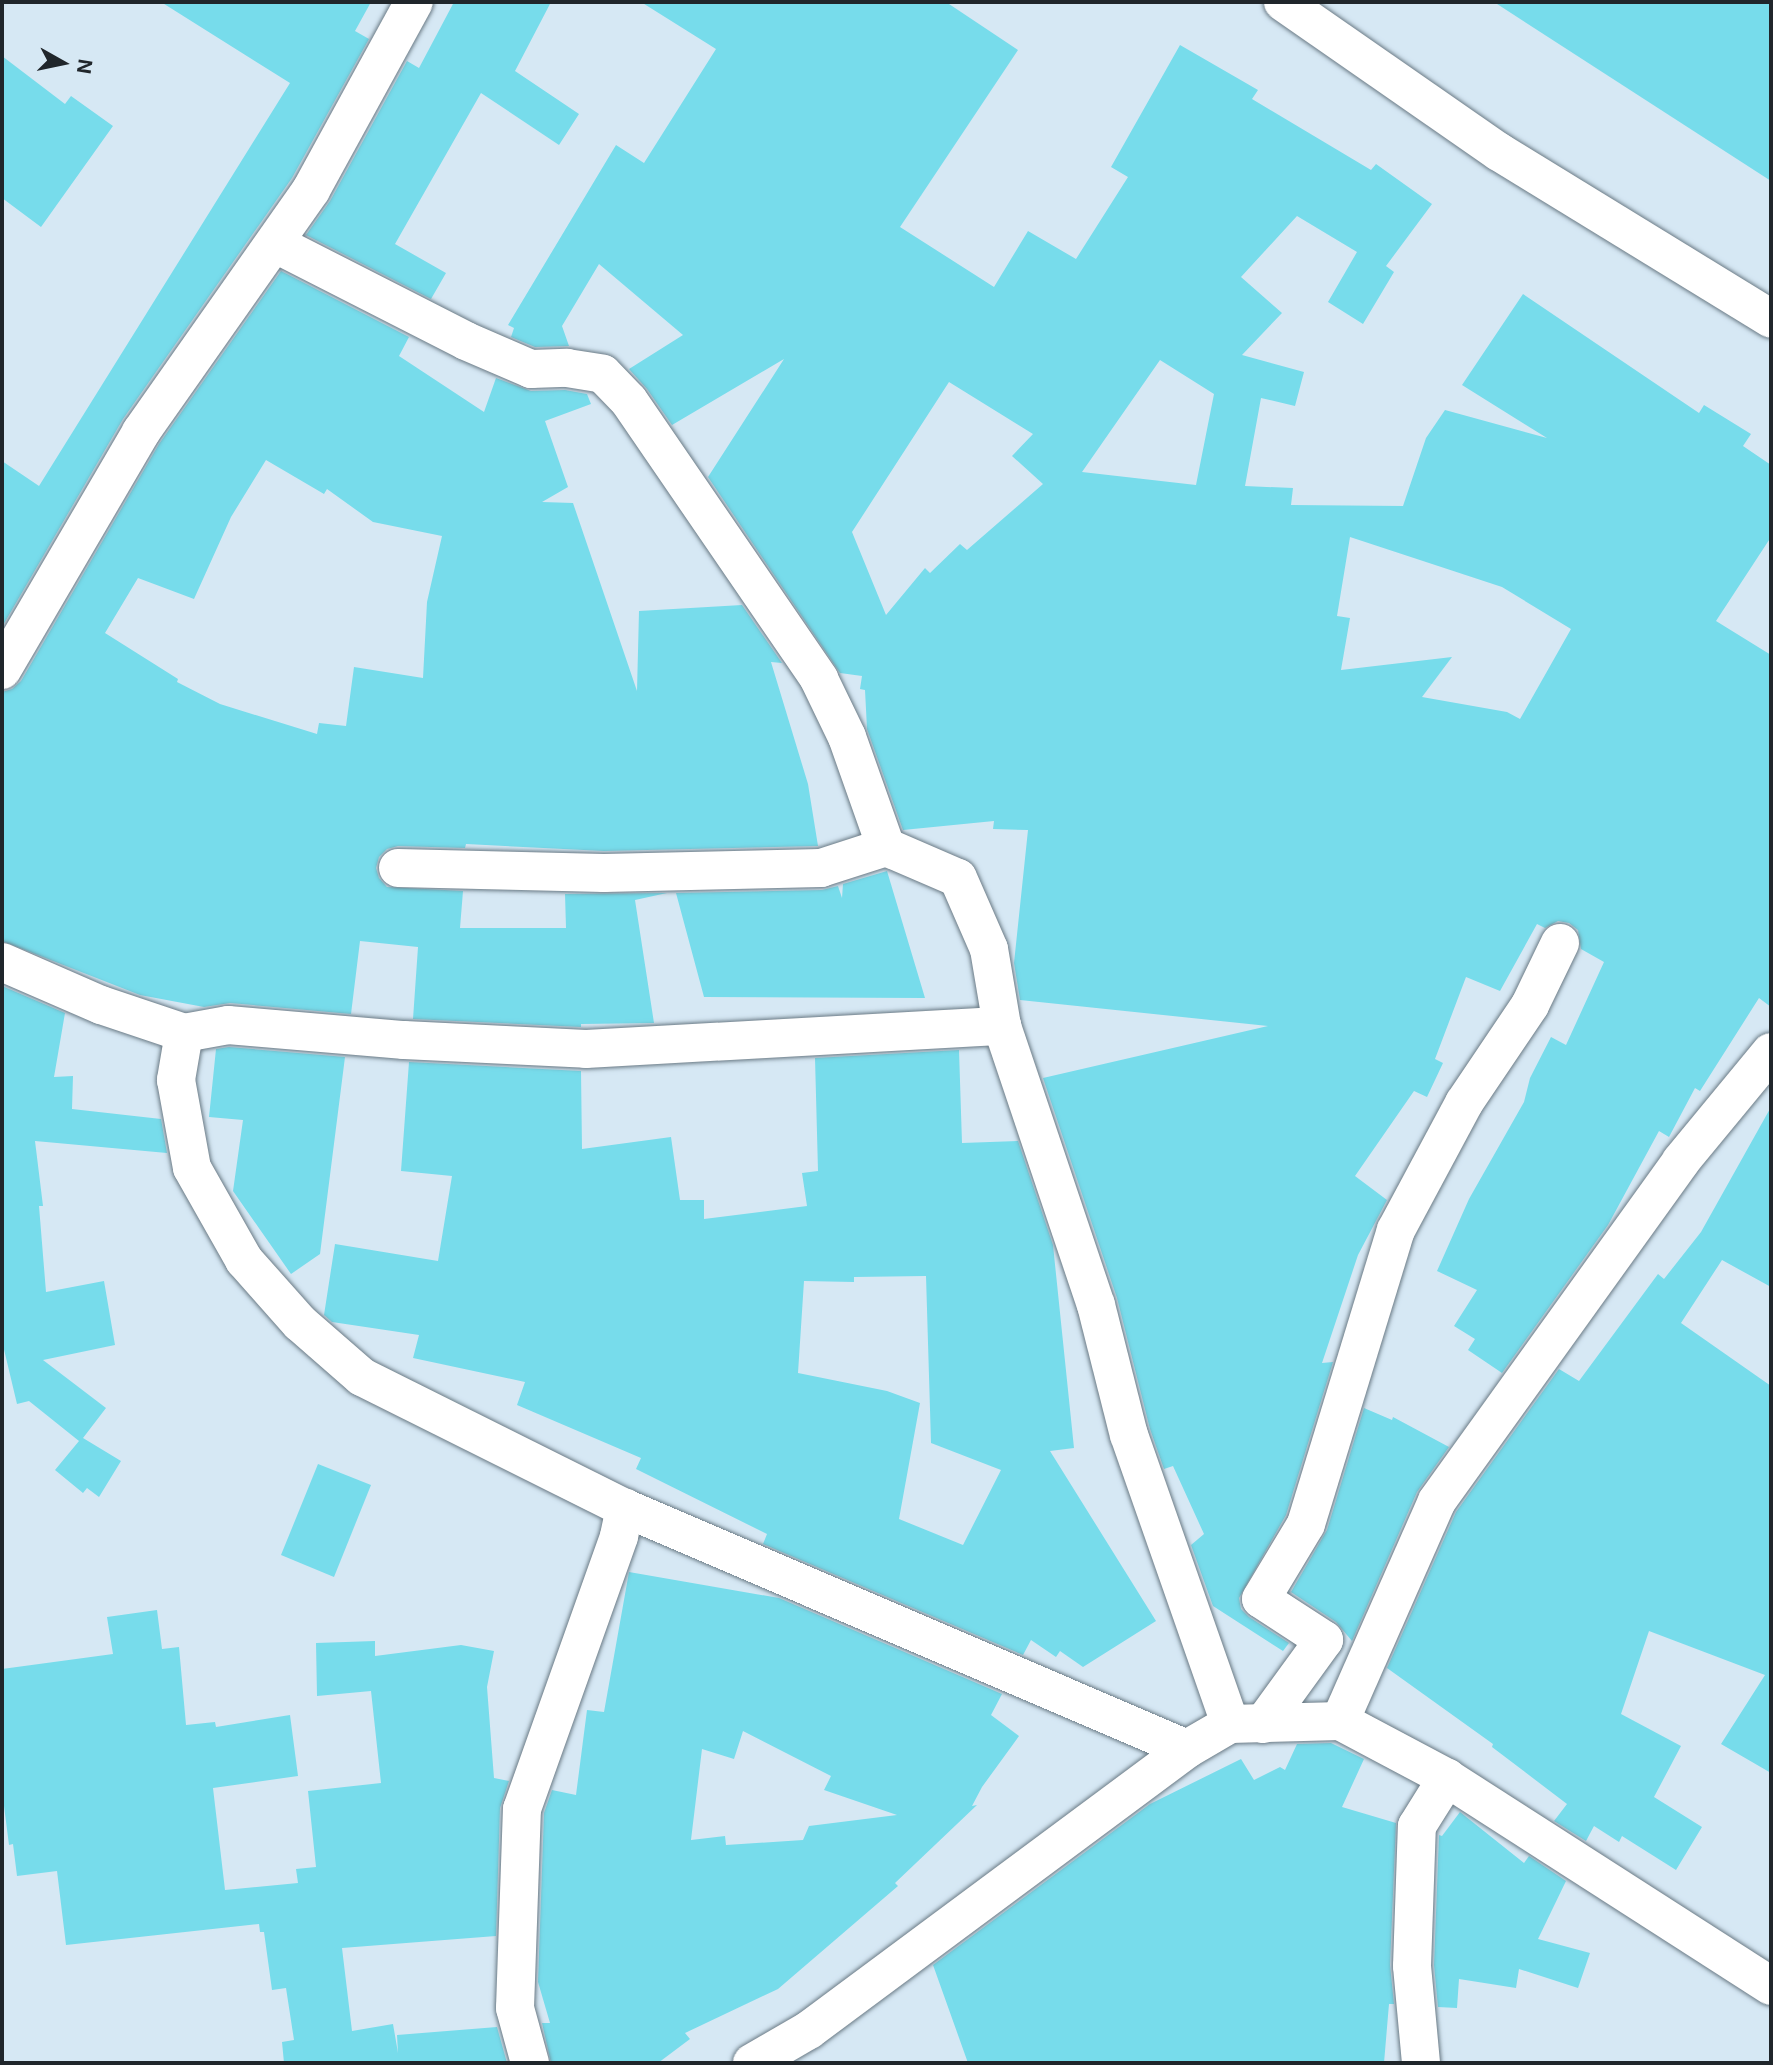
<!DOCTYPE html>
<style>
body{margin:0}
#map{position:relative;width:1773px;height:2065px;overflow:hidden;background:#d6e8f4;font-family:Inter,sans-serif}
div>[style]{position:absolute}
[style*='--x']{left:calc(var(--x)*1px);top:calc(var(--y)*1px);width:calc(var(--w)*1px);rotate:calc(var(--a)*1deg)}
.building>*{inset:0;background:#77dceb}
.roads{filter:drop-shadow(0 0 2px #6a7a85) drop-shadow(0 0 2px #6a7a85)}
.minor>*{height:38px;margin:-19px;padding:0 19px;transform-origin:19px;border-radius:19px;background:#fff}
.major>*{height:38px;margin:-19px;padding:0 19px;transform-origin:19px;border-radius:19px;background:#fff}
span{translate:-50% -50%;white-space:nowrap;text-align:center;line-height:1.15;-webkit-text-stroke:5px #d6e8f4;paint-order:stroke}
.frame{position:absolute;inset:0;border:4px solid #20262b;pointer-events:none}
.north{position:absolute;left:28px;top:28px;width:70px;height:70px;-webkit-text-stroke:5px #d6e8f4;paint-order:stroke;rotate:99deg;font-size:19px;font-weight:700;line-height:28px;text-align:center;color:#20262b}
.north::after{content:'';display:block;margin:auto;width:24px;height:32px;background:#20262b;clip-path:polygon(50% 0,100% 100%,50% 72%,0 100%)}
</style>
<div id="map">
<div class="building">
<div style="clip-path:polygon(161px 2px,371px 2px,355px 31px,369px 39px,292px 178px,123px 419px,2px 627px,2px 461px,39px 486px,290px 83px)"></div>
<div style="clip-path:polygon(454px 2px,551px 2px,515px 71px,579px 114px,559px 145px,481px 93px,395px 244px,446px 273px,431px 299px,306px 235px,330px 201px,407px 61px,419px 68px)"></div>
<div style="clip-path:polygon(evenodd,641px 2px,946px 2px,1018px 50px,900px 227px,994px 287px,1028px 231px,1076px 259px,1128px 177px,1111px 167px,1180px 45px,1258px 90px,1252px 99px,1371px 170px,1376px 164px,1432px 204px,1386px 266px,1394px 272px,1363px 324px,1328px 302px,1357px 252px,1297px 216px,1241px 277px,1282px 313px,1242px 355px,1304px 372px,1295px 406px,1261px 398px,1245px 486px,1293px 488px,1291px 505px,1403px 506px,1426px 438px,1445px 410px,1547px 438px,1462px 385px,1523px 294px,1699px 413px,1704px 405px,1751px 434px,1743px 446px,1771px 465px,1771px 537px,1716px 621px,1771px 655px,1771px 1007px,1759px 998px,1700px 1091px,1695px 1088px,1669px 1137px,1659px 1131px,1608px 1225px,1502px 1373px,1468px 1350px,1475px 1339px,1454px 1326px,1477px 1290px,1437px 1271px,1469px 1199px,1524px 1102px,1530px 1078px,1551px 1037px,1566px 1045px,1604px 962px,1581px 949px,1578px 930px,1569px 923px,1558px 921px,1545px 928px,1537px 924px,1500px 991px,1466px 977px,1435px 1059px,1443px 1063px,1427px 1097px,1414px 1091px,1355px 1176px,1387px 1200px,1358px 1255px,1322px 1363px,1333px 1362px,1286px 1515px,1239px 1598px,1241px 1609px,1249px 1617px,1289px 1643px,1283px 1651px,1213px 1606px,1191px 1545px,1204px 1534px,1173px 1466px,1164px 1469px,1150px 1429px,1117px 1298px,1043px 1078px,1268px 1026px,1020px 1000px,1014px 963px,1028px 830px,993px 829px,994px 821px,903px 830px,867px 729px,865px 690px,860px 689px,862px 676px,840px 673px,708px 477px,784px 359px,672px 425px,647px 389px,629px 369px,683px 335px,599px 264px,562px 326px,569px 346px,535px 347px,511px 337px,514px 328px,508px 325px,616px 145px,644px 163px,716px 49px,641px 2px,1160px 360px,1214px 394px,1196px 485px,1082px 472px,1160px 360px,641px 2px,949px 382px,1033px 434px,1012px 456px,1043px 484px,967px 550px,960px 544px,930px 573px,925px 568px,886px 615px,852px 532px,949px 382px,641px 2px,1350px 537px,1502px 587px,1571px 629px,1520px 719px,1507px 712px,1422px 697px,1452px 657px,1341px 670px,1350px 618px,1337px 616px,1350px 537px)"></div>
<div style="clip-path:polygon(1494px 2px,1771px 2px,1771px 181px)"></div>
<div style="clip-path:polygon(2px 56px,65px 104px,71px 96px,113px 126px,41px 227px,2px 198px)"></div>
<div style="clip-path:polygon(evenodd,281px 271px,409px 337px,399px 356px,484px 412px,496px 378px,531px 391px,565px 390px,587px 394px,591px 404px,545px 421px,568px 487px,542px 502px,573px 503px,637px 691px,639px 611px,742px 605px,782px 663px,771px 662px,808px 784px,818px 846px,604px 851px,466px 844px,465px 848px,398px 846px,387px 849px,379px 857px,376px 868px,379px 878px,387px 887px,463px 891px,460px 928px,566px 928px,565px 894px,667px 893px,635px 900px,654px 1023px,581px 1024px,581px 1027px,413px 1019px,418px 947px,360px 941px,351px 1014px,230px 1003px,204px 1007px,140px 995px,2px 941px,2px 692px,12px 689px,21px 681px,159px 444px,281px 271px,266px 460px,324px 494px,327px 489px,373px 522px,442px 536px,427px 602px,423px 678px,354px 667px,346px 726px,319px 723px,317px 734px,220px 704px,177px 682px,178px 679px,105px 633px,138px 578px,194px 599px,231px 517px,266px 460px)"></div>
<div style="clip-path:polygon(887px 871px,925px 998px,704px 997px,676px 893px,822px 890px,838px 886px,842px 898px,843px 884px)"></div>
<div style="clip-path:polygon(2px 986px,65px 1013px,54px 1077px,73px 1076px,72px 1109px,161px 1119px,167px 1153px,35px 1141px,43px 1206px,39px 1206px,46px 1292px,104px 1281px,115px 1345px,43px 1360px,106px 1408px,83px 1438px,121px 1461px,99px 1497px,87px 1488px,83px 1493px,55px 1470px,79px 1441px,29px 1401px,17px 1404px,2px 1341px)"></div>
<div style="clip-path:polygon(229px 1047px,345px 1057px,320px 1254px,291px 1274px,233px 1191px,243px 1120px,209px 1117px,216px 1049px)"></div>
<div style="clip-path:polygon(evenodd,959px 1050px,962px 1143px,1018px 1141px,1053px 1245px,1074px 1448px,1050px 1451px,1156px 1621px,1083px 1667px,1060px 1651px,1056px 1657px,1031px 1640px,1023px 1655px,763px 1544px,767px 1534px,636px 1469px,641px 1458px,517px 1405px,525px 1382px,413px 1358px,419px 1335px,332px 1322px,324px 1315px,335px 1244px,438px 1261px,452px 1176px,401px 1171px,409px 1062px,581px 1071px,582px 1149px,671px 1137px,680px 1200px,704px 1200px,704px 1219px,807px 1206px,802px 1173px,818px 1171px,815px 1058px,959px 1050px,926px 1276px,931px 1443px,1001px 1470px,963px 1545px,899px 1519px,920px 1403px,887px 1391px,798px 1373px,804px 1281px,854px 1282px,854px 1277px,926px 1276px)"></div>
<div style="clip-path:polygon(1771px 1107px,1771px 1287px,1722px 1260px,1681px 1323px,1771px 1386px,1771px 1773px,1721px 1744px,1765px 1675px,1649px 1631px,1621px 1714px,1681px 1746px,1654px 1797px,1702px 1827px,1676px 1870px,1622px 1836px,1619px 1842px,1594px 1826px,1586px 1841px,1554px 1821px,1567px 1804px,1492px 1747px,1493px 1744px,1387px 1668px,1456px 1512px,1559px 1369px,1579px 1381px,1658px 1274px,1664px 1279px,1701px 1232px)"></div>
<div style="clip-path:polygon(1364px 1408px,1392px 1420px,1393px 1417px,1449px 1447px,1417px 1492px,1352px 1641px,1336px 1622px,1291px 1592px,1327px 1530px)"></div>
<div style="clip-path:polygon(318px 1464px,371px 1485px,334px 1577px,281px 1555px)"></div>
<div style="clip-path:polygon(evenodd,629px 1572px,779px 1598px,1002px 1694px,991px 1715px,1019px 1736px,982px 1787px,972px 1806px,977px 1805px,895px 1883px,898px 1886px,778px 1989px,685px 2033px,690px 2039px,658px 2063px,551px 2063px,542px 2023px,550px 2023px,538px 1982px,544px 1813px,552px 1790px,576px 1795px,587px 1710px,604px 1712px,629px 1572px,743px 1731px,831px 1776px,824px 1790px,897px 1815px,809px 1826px,803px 1840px,726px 1845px,725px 1836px,691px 1840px,702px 1749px,734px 1759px,743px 1731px)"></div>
<div style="clip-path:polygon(157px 1610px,162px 1649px,179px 1647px,186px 1725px,215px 1722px,216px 1727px,290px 1715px,298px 1776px,213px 1788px,225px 1890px,298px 1883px,296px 1869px,316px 1867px,308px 1791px,381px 1783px,371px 1691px,317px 1696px,316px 1643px,375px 1641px,375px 1656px,461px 1645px,494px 1651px,487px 1687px,494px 1778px,509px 1781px,500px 1808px,496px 1936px,342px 1948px,352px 2031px,393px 2024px,398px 2053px,397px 2035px,497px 2027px,507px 2063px,284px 2063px,282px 2042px,294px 2040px,286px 1988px,272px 1990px,264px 1932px,260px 1932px,259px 1924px,66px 1945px,57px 1871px,17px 1876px,13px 1844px,9px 1845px,4px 1806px,2px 1806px,2px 1669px,113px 1654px,107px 1617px)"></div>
<div style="clip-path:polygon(1331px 1743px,1364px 1759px,1342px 1807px,1396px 1823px,1390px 1965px,1394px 2004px,1389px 2004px,1384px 2063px,968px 2063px,933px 1965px,1150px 1804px,1241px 1759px,1254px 1780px,1280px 1767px,1285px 1770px,1297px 1744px)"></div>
<div style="clip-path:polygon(1460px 1812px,1524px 1863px,1529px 1856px,1566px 1881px,1538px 1939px,1590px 1953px,1578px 1988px,1519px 1969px,1516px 1988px,1459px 1979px,1457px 2008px,1438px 2007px,1434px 1965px,1439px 1835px,1442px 1836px)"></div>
</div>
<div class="roads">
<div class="minor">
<div style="--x:276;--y:244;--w:213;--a:27"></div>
<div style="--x:466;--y:341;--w:71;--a:23.3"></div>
<div style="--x:531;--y:369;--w:36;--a:-2"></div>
<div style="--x:567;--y:368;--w:36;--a:9"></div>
<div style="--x:603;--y:374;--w:37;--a:46"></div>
<div style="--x:629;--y:401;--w:337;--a:55.6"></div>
<div style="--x:819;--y:679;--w:64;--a:64.2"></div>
<div style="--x:847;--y:737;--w:117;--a:70.5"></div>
<div style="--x:2;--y:670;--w:276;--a:-59.7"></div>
<div style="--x:141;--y:432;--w:296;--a:-54.9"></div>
<div style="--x:311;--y:190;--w:214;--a:-61.3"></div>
<div style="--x:398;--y:868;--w:206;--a:1.4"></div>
<div style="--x:604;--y:873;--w:217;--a:-1.3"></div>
<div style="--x:821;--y:868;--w:68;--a:-17.9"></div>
<div style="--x:886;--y:847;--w:78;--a:23.3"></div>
<div style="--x:958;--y:878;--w:77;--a:66.4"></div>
<div style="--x:989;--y:949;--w:78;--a:80.4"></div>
<div style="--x:1002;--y:1026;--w:294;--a:71.4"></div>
<div style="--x:1096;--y:1305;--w:134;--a:75.8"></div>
<div style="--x:1129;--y:1435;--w:306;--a:70.7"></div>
<div style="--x:2;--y:962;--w:108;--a:23.5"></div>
<div style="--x:101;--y:1005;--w:88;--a:18.6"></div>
<div style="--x:184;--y:1033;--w:48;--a:99.7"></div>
<div style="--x:176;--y:1080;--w:89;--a:79.7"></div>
<div style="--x:192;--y:1168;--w:106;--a:60.5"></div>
<div style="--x:244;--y:1260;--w:84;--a:48.4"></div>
<div style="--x:300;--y:1323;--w:82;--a:41.1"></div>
<div style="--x:362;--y:1377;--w:294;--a:26.5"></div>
<div style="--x:625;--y:1508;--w:611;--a:23.21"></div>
<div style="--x:184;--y:1033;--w:45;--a:-10.3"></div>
<div style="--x:228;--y:1025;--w:177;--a:4.9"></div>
<div style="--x:404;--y:1040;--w:182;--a:2.8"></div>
<div style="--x:586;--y:1049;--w:417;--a:-3.2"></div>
<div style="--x:1340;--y:1721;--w:240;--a:-66.2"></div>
<div style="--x:1437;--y:1501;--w:418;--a:-54.3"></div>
<div style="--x:1681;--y:1161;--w:141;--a:-50.5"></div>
<div style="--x:1263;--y:1724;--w:104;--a:-54"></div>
<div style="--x:1324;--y:1640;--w:75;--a:-146.9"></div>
<div style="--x:1261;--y:1599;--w:87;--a:-59"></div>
<div style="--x:1306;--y:1524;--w:307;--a:-73"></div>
<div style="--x:1396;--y:1230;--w:144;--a:-61.8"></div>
<div style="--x:1464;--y:1103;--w:118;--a:-56"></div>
<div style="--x:1530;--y:1005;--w:69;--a:-64.2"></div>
<div style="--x:530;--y:2063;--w:57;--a:-105.3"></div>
<div style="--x:515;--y:2008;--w:199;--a:-88"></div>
<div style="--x:522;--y:1809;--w:290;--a:-70.4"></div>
<div style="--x:619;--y:1536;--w:29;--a:-78"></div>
<div style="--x:752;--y:2063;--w:66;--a:-30.1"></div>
<div style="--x:809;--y:2030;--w:471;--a:-36.6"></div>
<div style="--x:1187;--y:1749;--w:50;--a:-30.2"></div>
<div style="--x:1230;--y:1724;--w:110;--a:-1.6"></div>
<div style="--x:1340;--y:1721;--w:121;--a:28"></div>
<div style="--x:1447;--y:1778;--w:385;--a:32.7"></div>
<div style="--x:1421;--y:2063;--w:97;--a:-95.3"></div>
<div style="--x:1412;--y:1966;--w:140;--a:-88"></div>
<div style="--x:1417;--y:1826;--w:57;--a:-58"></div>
</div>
<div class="major">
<div style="--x:1283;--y:2;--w:263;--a:34.8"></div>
<div style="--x:1499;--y:152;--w:319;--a:31.5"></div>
</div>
</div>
<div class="frame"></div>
<div class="north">N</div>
</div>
